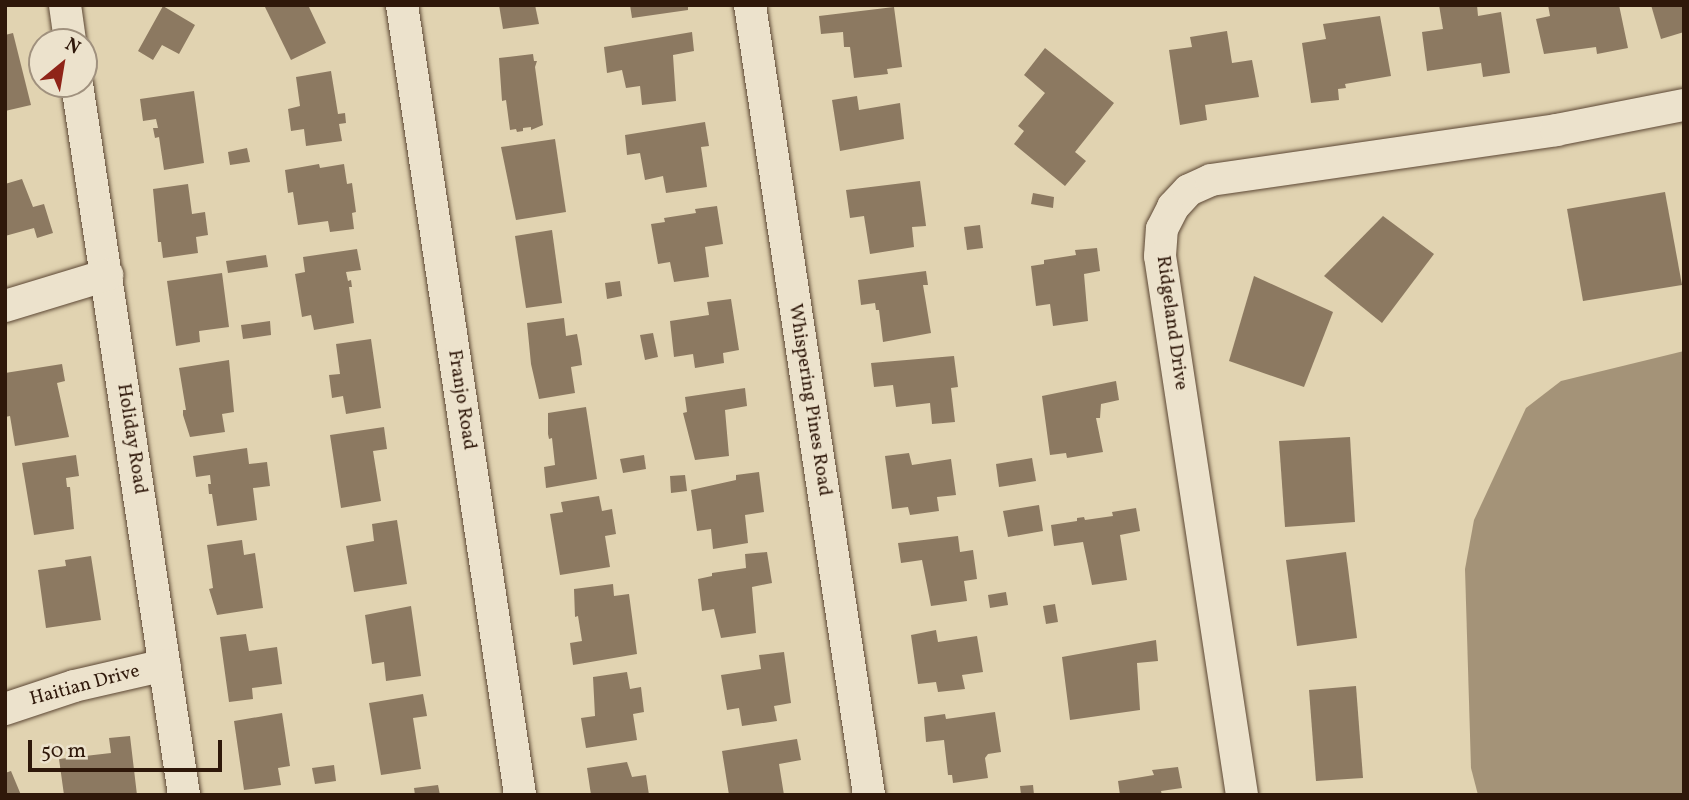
<!DOCTYPE html>
<style>
body{margin:0}
#map{position:relative;width:1689px;height:800px;overflow:hidden;background:#e1d3b1;font-family:Vollkorn,serif}
div>[style]{position:absolute}
[style*='--x']{left:calc(var(--x)*1px);top:calc(var(--y)*1px);width:calc(var(--w)*1px);rotate:calc(var(--a)*1deg)}
.water>*{inset:0;background:#a49378}
.building>*{inset:0;background:#8c7961}
.roads{filter:drop-shadow(0 0 2px #5c4734) drop-shadow(0 0 2px #5c4734)}
.minor>*{height:32px;margin:-16px;padding:0 16px;transform-origin:16px;border-radius:16px;background:#ece2cc}
span{translate:-50% -50%;white-space:nowrap;text-align:center;line-height:1.15;-webkit-text-stroke:5px #ece2cc;paint-order:stroke}
.street-label{font-size:19px;color:#2f180a}
.frame{position:absolute;inset:0;border:7px solid #2f180a;pointer-events:none}
.north{position:absolute;left:28px;top:28px;width:70px;height:70px;box-sizing:border-box;background:#ece2cc;border:2px solid #a0917e;border-radius:50%;rotate:30deg;font-size:19px;font-weight:700;line-height:28px;text-align:center;color:#2f180a}
.north::after{content:'';display:block;margin:auto;width:24px;height:32px;background:#8f2418;clip-path:polygon(50% 0,100% 100%,50% 72%,0 100%)}
.scale{position:absolute;left:28px;top:740px;width:194px;height:32px;box-sizing:border-box;border:4px solid #2f180a;border-top:0;padding-left:9px;font-size:21px;line-height:24px;white-space:nowrap;color:#2f180a;-webkit-text-stroke:5px #ece2cc;paint-order:stroke}
</style>
<div id="map">
<div class="water">
<div style="clip-path:polygon(1684px 351px,1684px 795px,1478px 795px,1471px 768px,1465px 569px,1474px 520px,1526px 408px,1561px 381px)"></div>
</div>
<div class="building">
<div style="clip-path:polygon(264px 5px,308px 5px,326px 43px,291px 60px)"></div>
<div style="clip-path:polygon(499px 5px,535px 5px,539px 24px,503px 29px)"></div>
<div style="clip-path:polygon(630px 5px,688px 5px,688px 10px,632px 18px)"></div>
<div style="clip-path:polygon(1439px 5px,1477px 5px,1478px 16px,1501px 12px,1510px 73px,1483px 77px,1481px 63px,1427px 71px,1422px 32px,1443px 29px)"></div>
<div style="clip-path:polygon(1548px 5px,1619px 5px,1628px 48px,1597px 54px,1596px 47px,1544px 54px,1536px 19px,1550px 16px)"></div>
<div style="clip-path:polygon(1651px 5px,1684px 5px,1684px 32px,1661px 39px)"></div>
<div style="clip-path:polygon(163px 6px,195px 25px,179px 54px,162px 45px,153px 60px,138px 51px)"></div>
<div style="clip-path:polygon(894px 7px,902px 67px,887px 69px,888px 74px,854px 78px,850px 47px,844px 47px,843px 32px,821px 34px,819px 16px)"></div>
<div style="clip-path:polygon(1380px 16px,1391px 76px,1345px 84px,1346px 88px,1338px 89px,1339px 100px,1311px 103px,1302px 43px,1326px 39px,1323px 24px)"></div>
<div style="clip-path:polygon(1227px 31px,1232px 63px,1252px 60px,1259px 97px,1205px 105px,1207px 120px,1180px 125px,1169px 50px,1192px 47px,1190px 37px)"></div>
<div style="clip-path:polygon(692px 32px,694px 51px,673px 55px,676px 101px,642px 105px,640px 86px,626px 88px,622px 70px,607px 73px,604px 47px)"></div>
<div style="clip-path:polygon(13px 33px,31px 105px,5px 111px,5px 35px)"></div>
<div style="clip-path:polygon(1045px 48px,1114px 103px,1075px 152px,1086px 161px,1065px 186px,1014px 144px,1024px 131px,1018px 126px,1045px 93px,1024px 75px)"></div>
<div style="clip-path:polygon(533px 54px,534px 61px,537px 61px,535px 67px,543px 125px,531px 130px,531px 127px,523px 128px,523px 131px,517px 132px,516px 129px,510px 130px,506px 100px,502px 101px,499px 58px)"></div>
<div style="clip-path:polygon(331px 71px,338px 114px,345px 113px,346px 123px,339px 124px,342px 141px,306px 146px,304px 129px,291px 131px,288px 109px,300px 106px,296px 77px)"></div>
<div style="clip-path:polygon(194px 91px,204px 163px,164px 170px,159px 137px,155px 138px,153px 128px,158px 128px,156px 119px,143px 121px,140px 99px)"></div>
<div style="clip-path:polygon(857px 96px,859px 110px,900px 103px,904px 139px,840px 151px,832px 100px)"></div>
<div style="clip-path:polygon(705px 122px,709px 146px,701px 147px,707px 187px,666px 193px,663px 176px,645px 180px,640px 153px,627px 155px,625px 135px)"></div>
<div style="clip-path:polygon(555px 139px,566px 212px,516px 220px,501px 147px)"></div>
<div style="clip-path:polygon(247px 148px,250px 162px,230px 165px,228px 152px)"></div>
<div style="clip-path:polygon(319px 164px,320px 168px,344px 164px,347px 184px,352px 183px,356px 212px,352px 213px,354px 229px,330px 232px,328px 221px,298px 225px,293px 192px,288px 193px,285px 170px)"></div>
<div style="clip-path:polygon(22px 179px,33px 207px,44px 204px,53px 233px,37px 238px,34px 228px,5px 236px,5px 184px)"></div>
<div style="clip-path:polygon(920px 181px,926px 226px,912px 227px,914px 247px,870px 254px,864px 216px,850px 218px,846px 190px)"></div>
<div style="clip-path:polygon(188px 184px,192px 214px,205px 212px,208px 235px,196px 237px,198px 253px,163px 258px,161px 242px,158px 242px,153px 189px)"></div>
<div style="clip-path:polygon(1665px 192px,1682px 285px,1583px 301px,1567px 209px)"></div>
<div style="clip-path:polygon(1033px 193px,1054px 197px,1053px 208px,1031px 204px)"></div>
<div style="clip-path:polygon(717px 206px,723px 244px,705px 247px,709px 277px,674px 282px,670px 262px,658px 264px,651px 224px,665px 222px,664px 218px,696px 213px,695px 209px)"></div>
<div style="clip-path:polygon(1383px 216px,1434px 254px,1382px 323px,1324px 276px)"></div>
<div style="clip-path:polygon(980px 225px,983px 248px,967px 250px,964px 227px)"></div>
<div style="clip-path:polygon(552px 230px,562px 303px,526px 308px,515px 236px)"></div>
<div style="clip-path:polygon(1097px 248px,1100px 271px,1084px 274px,1088px 321px,1053px 326px,1050px 304px,1036px 306px,1031px 266px,1044px 264px,1044px 260px,1076px 255px,1075px 250px)"></div>
<div style="clip-path:polygon(357px 249px,361px 270px,346px 272px,348px 281px,351px 280px,352px 287px,349px 287px,354px 323px,314px 330px,311px 315px,302px 317px,295px 274px,305px 272px,303px 257px)"></div>
<div style="clip-path:polygon(266px 255px,268px 267px,228px 273px,226px 261px)"></div>
<div style="clip-path:polygon(926px 271px,928px 285px,923px 285px,931px 333px,883px 342px,879px 310px,876px 310px,875px 303px,861px 305px,858px 280px)"></div>
<div style="clip-path:polygon(222px 273px,229px 327px,199px 331px,200px 342px,176px 346px,167px 281px)"></div>
<div style="clip-path:polygon(1254px 276px,1333px 312px,1304px 387px,1229px 361px)"></div>
<div style="clip-path:polygon(620px 281px,622px 296px,607px 299px,605px 283px)"></div>
<div style="clip-path:polygon(731px 299px,739px 350px,723px 353px,724px 363px,695px 368px,693px 354px,674px 357px,670px 321px,709px 315px,707px 302px)"></div>
<div style="clip-path:polygon(564px 318px,566px 336px,577px 334px,580px 350px,582px 365px,571px 367px,575px 393px,539px 399px,531px 364px,527px 323px)"></div>
<div style="clip-path:polygon(270px 321px,271px 335px,243px 339px,241px 325px)"></div>
<div style="clip-path:polygon(653px 333px,658px 357px,645px 360px,640px 335px)"></div>
<div style="clip-path:polygon(371px 339px,381px 408px,346px 414px,343px 396px,332px 398px,329px 375px,340px 374px,336px 344px)"></div>
<div style="clip-path:polygon(954px 356px,958px 387px,951px 388px,955px 422px,932px 424px,930px 403px,896px 407px,893px 385px,874px 387px,871px 363px)"></div>
<div style="clip-path:polygon(229px 360px,234px 412px,222px 414px,225px 432px,190px 437px,183px 415px,183px 410px,186px 410px,179px 368px)"></div>
<div style="clip-path:polygon(62px 364px,65px 381px,57px 383px,69px 437px,15px 446px,10px 416px,5px 417px,5px 373px)"></div>
<div style="clip-path:polygon(1116px 381px,1119px 400px,1101px 404px,1100px 418px,1096px 418px,1103px 452px,1067px 458px,1066px 453px,1050px 455px,1042px 396px)"></div>
<div style="clip-path:polygon(745px 388px,747px 406px,725px 410px,729px 456px,695px 460px,683px 413px,687px 412px,685px 397px)"></div>
<div style="clip-path:polygon(586px 407px,597px 479px,546px 488px,544px 467px,555px 465px,552px 438px,549px 439px,548px 434px,548px 413px)"></div>
<div style="clip-path:polygon(384px 427px,387px 449px,373px 451px,381px 501px,341px 508px,330px 435px)"></div>
<div style="clip-path:polygon(1350px 437px,1355px 522px,1285px 527px,1279px 441px)"></div>
<div style="clip-path:polygon(247px 448px,249px 464px,267px 462px,270px 486px,253px 488px,257px 520px,217px 526px,212px 494px,209px 494px,208px 484px,211px 484px,210px 475px,196px 477px,193px 456px)"></div>
<div style="clip-path:polygon(909px 453px,912px 465px,951px 459px,956px 495px,937px 497px,939px 511px,910px 515px,908px 507px,892px 509px,885px 456px)"></div>
<div style="clip-path:polygon(76px 455px,79px 476px,66px 478px,67px 487px,70px 487px,74px 529px,34px 535px,22px 463px)"></div>
<div style="clip-path:polygon(644px 455px,646px 469px,623px 473px,620px 459px)"></div>
<div style="clip-path:polygon(1032px 458px,1036px 481px,999px 487px,996px 464px)"></div>
<div style="clip-path:polygon(759px 472px,764px 512px,745px 515px,748px 543px,713px 549px,711px 529px,697px 531px,691px 490px,736px 480px,736px 475px)"></div>
<div style="clip-path:polygon(685px 475px,687px 491px,671px 493px,670px 476px)"></div>
<div style="clip-path:polygon(599px 496px,602px 511px,612px 509px,616px 534px,605px 536px,610px 567px,560px 575px,550px 514px,563px 512px,561px 502px)"></div>
<div style="clip-path:polygon(1039px 505px,1043px 531px,1008px 537px,1003px 511px)"></div>
<div style="clip-path:polygon(1136px 508px,1140px 531px,1120px 535px,1127px 580px,1092px 585px,1083px 542px,1054px 546px,1051px 525px,1077px 521px,1077px 518px,1084px 517px,1085px 520px,1113px 516px,1112px 512px)"></div>
<div style="clip-path:polygon(397px 520px,407px 584px,354px 592px,346px 546px,374px 541px,372px 524px)"></div>
<div style="clip-path:polygon(958px 536px,960px 552px,973px 550px,977px 579px,964px 581px,967px 601px,931px 606px,922px 560px,901px 563px,898px 543px)"></div>
<div style="clip-path:polygon(242px 540px,244px 555px,255px 553px,263px 608px,217px 615px,209px 589px,213px 588px,207px 545px)"></div>
<div style="clip-path:polygon(767px 552px,772px 583px,752px 587px,756px 633px,721px 638px,714px 609px,702px 611px,698px 579px,712px 576px,712px 573px,746px 568px,745px 554px)"></div>
<div style="clip-path:polygon(1346px 552px,1357px 638px,1297px 646px,1286px 560px)"></div>
<div style="clip-path:polygon(91px 556px,101px 620px,46px 628px,38px 570px,66px 566px,65px 560px)"></div>
<div style="clip-path:polygon(613px 584px,614px 596px,629px 594px,637px 654px,573px 665px,570px 643px,582px 641px,578px 616px,575px 617px,574px 589px)"></div>
<div style="clip-path:polygon(1006px 592px,1008px 605px,990px 608px,988px 595px)"></div>
<div style="clip-path:polygon(1055px 604px,1058px 622px,1046px 624px,1043px 606px)"></div>
<div style="clip-path:polygon(411px 606px,421px 676px,386px 681px,384px 662px,372px 664px,365px 615px)"></div>
<div style="clip-path:polygon(936px 630px,938px 642px,977px 636px,983px 672px,962px 675px,965px 689px,938px 692px,936px 682px,918px 684px,911px 635px)"></div>
<div style="clip-path:polygon(246px 634px,249px 651px,277px 647px,282px 684px,252px 688px,253px 699px,229px 702px,220px 637px)"></div>
<div style="clip-path:polygon(1156px 640px,1158px 661px,1137px 663px,1140px 710px,1070px 720px,1062px 657px)"></div>
<div style="clip-path:polygon(784px 652px,791px 703px,774px 706px,777px 721px,742px 726px,739px 708px,727px 710px,721px 675px,761px 669px,759px 655px)"></div>
<div style="clip-path:polygon(627px 672px,630px 689px,641px 687px,644px 712px,633px 714px,637px 740px,586px 748px,581px 718px,595px 716px,593px 677px)"></div>
<div style="clip-path:polygon(1356px 686px,1363px 778px,1316px 781px,1309px 690px)"></div>
<div style="clip-path:polygon(423px 694px,427px 716px,413px 718px,421px 769px,381px 775px,369px 703px)"></div>
<div style="clip-path:polygon(995px 712px,1001px 752px,988px 754px,985px 758px,988px 778px,953px 783px,952px 775px,948px 775px,944px 740px,926px 742px,924px 717px,945px 714px,946px 719px)"></div>
<div style="clip-path:polygon(282px 713px,290px 766px,278px 768px,281px 785px,244px 790px,234px 721px)"></div>
<div style="clip-path:polygon(130px 736px,137px 795px,64px 795px,59px 759px,111px 753px,109px 738px)"></div>
<div style="clip-path:polygon(797px 739px,801px 760px,779px 764px,784px 795px,729px 795px,722px 751px)"></div>
<div style="clip-path:polygon(627px 762px,632px 777px,646px 775px,649px 795px,591px 795px,587px 768px)"></div>
<div style="clip-path:polygon(334px 765px,336px 781px,315px 784px,312px 768px)"></div>
<div style="clip-path:polygon(1178px 767px,1182px 788px,1161px 791px,1162px 795px,1120px 795px,1118px 781px,1154px 775px,1152px 770px)"></div>
<div style="clip-path:polygon(11px 771px,21px 795px,5px 795px,5px 773px)"></div>
<div style="clip-path:polygon(438px 785px,440px 795px,415px 795px,414px 788px)"></div>
<div style="clip-path:polygon(1033px 785px,1034px 795px,1021px 795px,1020px 786px)"></div>
</div>
<div class="roads">
<div class="minor">
<div style="--x:65;--y:5;--w:37;--a:82"></div>
<div style="--x:402;--y:5;--w:799;--a:81.5"></div>
<div style="--x:750;--y:5;--w:799;--a:81.43"></div>
<div style="--x:77;--y:84;--w:719;--a:81.44"></div>
<div style="--x:5;--y:306;--w:107;--a:-16.9"></div>
<div style="--x:5;--y:709;--w:73;--a:-18.4"></div>
<div style="--x:74;--y:686;--w:93;--a:-13"></div>
<div style="--x:1242;--y:795;--w:545;--a:-98.65"></div>
<div style="--x:1160;--y:256;--w:27;--a:-86"></div>
<div style="--x:1162;--y:229;--w:25;--a:-63"></div>
<div style="--x:1173;--y:207;--w:23;--a:-47"></div>
<div style="--x:1189;--y:190;--w:24;--a:-24"></div>
<div style="--x:1211;--y:180;--w:349;--a:-8.2"></div>
<div style="--x:1556;--y:130;--w:130;--a:-11.1"></div>
</div>
</div>
<div class="street-label">
<span style="left:1171px;top:323px;rotate:82deg">Ridgeland Drive</span>
<span style="left:461px;top:400px;rotate:81deg">Franjo Road</span>
<span style="left:809px;top:400px;rotate:81deg">Whispering Pines Road</span>
<span style="left:131px;top:439px;rotate:81deg">Holiday Road</span>
<span style="left:85px;top:686px;rotate:-15deg">Haitian Drive</span>
</div>
<div class="frame"></div>
<div class="north">N</div>
<div class="scale">50 m</div>
</div>
